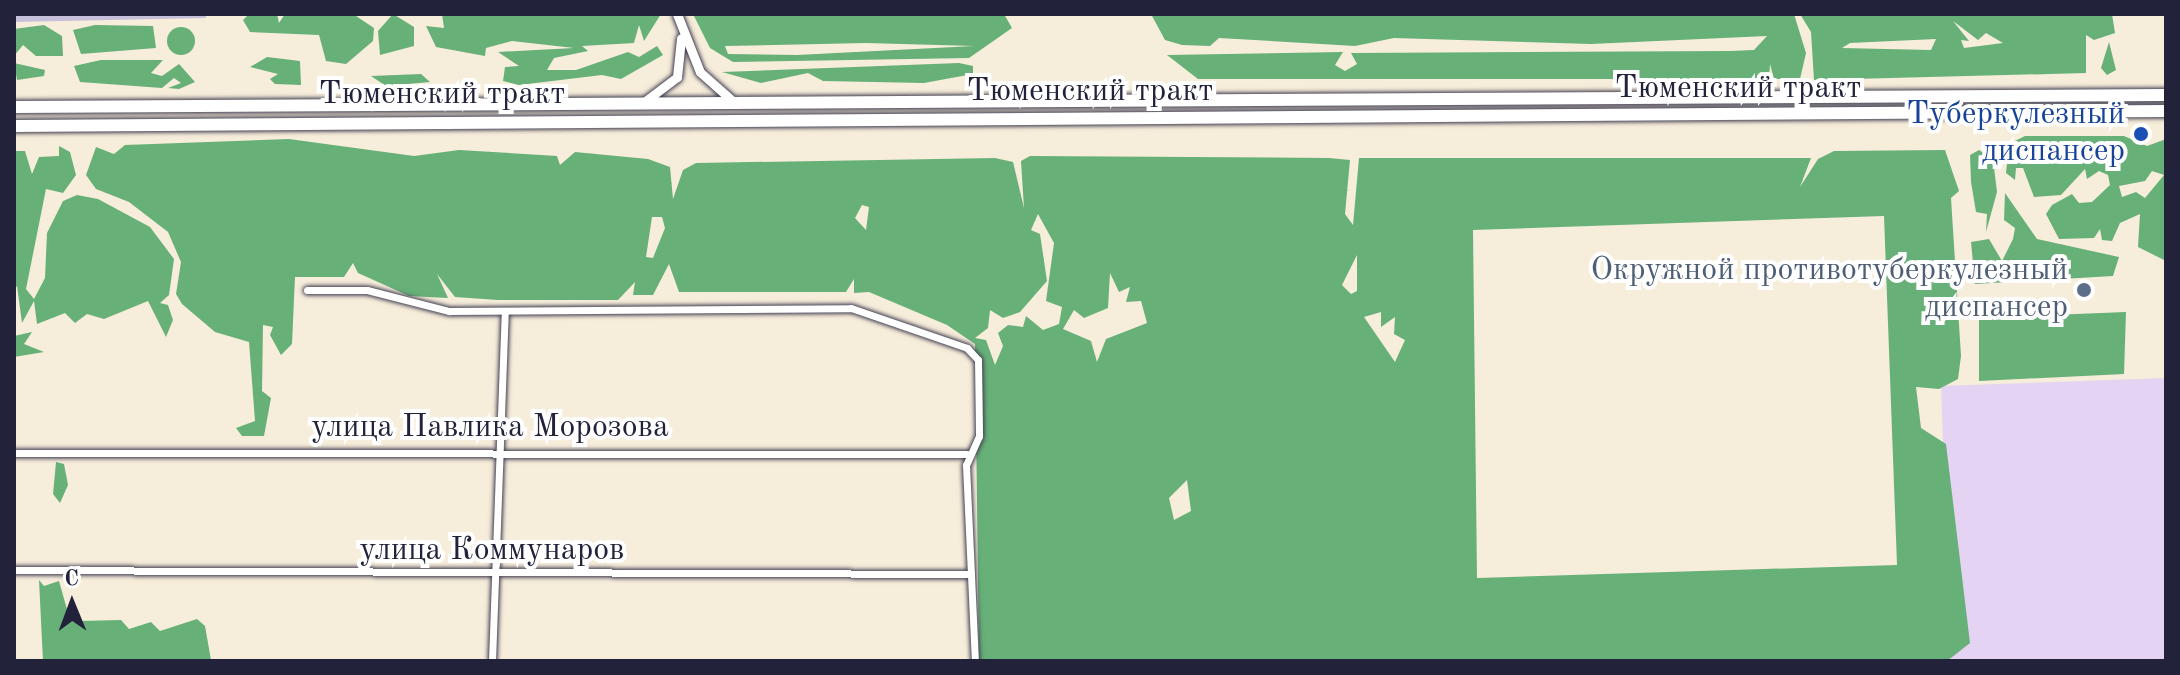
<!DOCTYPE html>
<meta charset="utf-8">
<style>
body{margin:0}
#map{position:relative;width:2180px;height:675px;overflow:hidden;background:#f7eddb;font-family:"Old Standard TT",serif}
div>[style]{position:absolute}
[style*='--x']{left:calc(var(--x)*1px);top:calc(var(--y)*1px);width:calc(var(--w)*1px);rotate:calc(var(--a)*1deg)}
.built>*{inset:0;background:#e4d3f2}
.industrial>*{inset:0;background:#c6c0da}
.forest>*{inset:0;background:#67b078}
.round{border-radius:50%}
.roads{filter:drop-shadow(0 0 2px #424053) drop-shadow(0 0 2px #424053)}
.minor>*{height:7px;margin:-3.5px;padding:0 3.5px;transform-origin:3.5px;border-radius:3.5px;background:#fff}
.tertiary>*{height:9px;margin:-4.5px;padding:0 4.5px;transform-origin:4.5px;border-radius:4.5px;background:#fff}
.primary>*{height:12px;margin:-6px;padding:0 6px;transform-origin:6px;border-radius:6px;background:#fff}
.dots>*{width:22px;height:22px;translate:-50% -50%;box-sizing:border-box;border:4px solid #fff;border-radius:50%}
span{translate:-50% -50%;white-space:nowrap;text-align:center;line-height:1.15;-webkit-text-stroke:8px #fff;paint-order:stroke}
.street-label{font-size:32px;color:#22223b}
.transit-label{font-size:32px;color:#164399}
.right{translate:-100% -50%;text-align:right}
.service-label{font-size:32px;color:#4e5e75}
.frame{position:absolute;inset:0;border:16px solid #22223b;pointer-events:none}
.north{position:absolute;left:32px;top:563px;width:80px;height:80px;-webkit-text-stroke:6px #fff;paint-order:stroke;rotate:359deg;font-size:22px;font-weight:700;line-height:32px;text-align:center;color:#22223b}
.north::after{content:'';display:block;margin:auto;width:28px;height:36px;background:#22223b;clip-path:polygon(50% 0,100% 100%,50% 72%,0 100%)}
</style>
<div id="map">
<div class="built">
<div style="clip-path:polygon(2166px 378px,2166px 661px,1951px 661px,1941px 386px)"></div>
</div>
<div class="industrial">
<div style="clip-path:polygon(14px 14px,206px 14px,206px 18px,14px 22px)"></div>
</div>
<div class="forest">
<div style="clip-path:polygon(249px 14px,277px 14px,279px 23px,285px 14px,353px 14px,374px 28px,373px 41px,346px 64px,326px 61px,319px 35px,250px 32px,243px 20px)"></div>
<div style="clip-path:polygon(393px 14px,414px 27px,414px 46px,380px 55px,378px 31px)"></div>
<div style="clip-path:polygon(442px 14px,661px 14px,644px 41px,639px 25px,634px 43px,582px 46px,588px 51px,554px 58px,547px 70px,576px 70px,628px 52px,639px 57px,657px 46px,663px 55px,621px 79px,602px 75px,519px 85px,503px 81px,505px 67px,519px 66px,498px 52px,574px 48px,512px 41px,486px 48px,485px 56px,436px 47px,426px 26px,444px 28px)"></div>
<div style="clip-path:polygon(evenodd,693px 14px,1004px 14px,1012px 28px,969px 58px,733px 62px,710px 48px,693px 14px,866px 43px,974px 46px,797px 55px,728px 54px,725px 46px,866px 43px)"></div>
<div style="clip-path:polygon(1151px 14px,1794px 14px,1806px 53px,1800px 79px,1774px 79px,1770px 64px,1769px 79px,1198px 79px,1167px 55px,1343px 52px,1335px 65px,1345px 71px,1357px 64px,1351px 53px,1730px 51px,1754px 50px,1767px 36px,1591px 44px,1394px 38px,1355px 46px,1219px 38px,1210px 46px,1182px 45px,1165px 40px)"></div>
<div style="clip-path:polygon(evenodd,1800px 14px,2112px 14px,2115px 33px,2094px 40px,2086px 35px,2086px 73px,1814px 80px,1811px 32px,1800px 14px,1953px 21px,1978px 40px,1986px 33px,2003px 43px,1964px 48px,1961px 40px,1969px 41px,1953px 21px,1800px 14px,1936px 39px,1931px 50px,1842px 48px,1850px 43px,1936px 39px)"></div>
<div style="clip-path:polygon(44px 25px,62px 36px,63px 56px,36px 56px,23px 45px,14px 56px,14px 29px)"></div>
<div style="clip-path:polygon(95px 25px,153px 26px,156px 48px,81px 54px,73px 30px)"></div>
<div class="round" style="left:167px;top:27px;width:28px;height:28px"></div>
<div style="clip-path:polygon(2109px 42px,2116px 70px,2107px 75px,2101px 68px)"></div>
<div style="clip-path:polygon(267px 57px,300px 61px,301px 85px,275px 84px,270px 79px,278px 74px,250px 67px)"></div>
<div style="clip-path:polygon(101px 60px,163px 60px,151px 73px,162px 76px,179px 64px,195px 82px,179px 89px,168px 88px,181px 83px,174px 78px,162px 88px,80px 82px,74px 66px)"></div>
<div style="clip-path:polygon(14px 63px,45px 70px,44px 76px,17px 80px)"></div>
<div style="clip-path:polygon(959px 63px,973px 66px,973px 74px,924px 83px,823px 81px,808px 73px,761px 83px,722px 72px)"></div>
<div style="clip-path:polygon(421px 74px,430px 82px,386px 86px,371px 76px)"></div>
<div style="clip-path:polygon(evenodd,2025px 136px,2124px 136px,2147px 146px,2166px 139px,2166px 261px,2138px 247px,2140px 214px,2120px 223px,2112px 241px,2102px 240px,2100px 229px,2094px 238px,2059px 239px,2046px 214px,2052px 205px,2072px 194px,2079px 203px,2092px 202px,2110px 185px,2108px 175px,2099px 171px,2087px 179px,2085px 169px,2061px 195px,2034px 197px,2023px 168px,2016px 168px,2015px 180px,2006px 173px,2009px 144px,2025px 136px,2152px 171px,2164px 175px,2145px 198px,2136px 192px,2122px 197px,2119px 186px,2145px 181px,2152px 171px)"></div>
<div style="clip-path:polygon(evenodd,289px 139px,414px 156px,459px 150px,557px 156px,560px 165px,575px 152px,648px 159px,670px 167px,673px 199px,683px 170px,696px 163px,995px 158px,1013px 162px,1024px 208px,1021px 161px,1030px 156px,1329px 158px,1350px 160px,1345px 214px,1353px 225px,1359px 158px,1811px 158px,1800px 187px,1818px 159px,1834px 151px,1945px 150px,1959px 191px,1951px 198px,1961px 356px,1958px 379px,1939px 389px,1916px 387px,1921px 428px,1946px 444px,1970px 643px,1947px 661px,979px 661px,975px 344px,947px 325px,869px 292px,854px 293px,854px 279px,846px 292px,679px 292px,669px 264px,653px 295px,633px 295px,635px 282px,618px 300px,498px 300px,455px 297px,437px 274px,448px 298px,409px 296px,358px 273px,353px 263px,344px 277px,295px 277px,292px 344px,281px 355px,270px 335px,273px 327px,263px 325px,262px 391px,271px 398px,264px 436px,242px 436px,236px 428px,255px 421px,249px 342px,215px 332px,182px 304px,176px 294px,181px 262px,168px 232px,129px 202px,96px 189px,86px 175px,96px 147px,114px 154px,125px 145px,289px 139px,862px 205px,869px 207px,866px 230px,855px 218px,862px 205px,289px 139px,1038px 214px,1054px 243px,1046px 301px,1062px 307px,1059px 324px,1043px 330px,1026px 316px,1023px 327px,1008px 325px,998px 333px,1003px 346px,995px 365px,986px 340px,975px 338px,988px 328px,990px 310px,1003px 318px,1020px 312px,1047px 281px,1040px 234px,1031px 230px,1038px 214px,289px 139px,1884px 216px,1897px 565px,1477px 578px,1473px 230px,1884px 216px,289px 139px,652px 217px,662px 217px,665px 228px,653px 258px,646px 257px,652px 217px,289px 139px,1357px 255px,1357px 291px,1351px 294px,1342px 285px,1357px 255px,289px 139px,1110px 273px,1119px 292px,1130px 287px,1126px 302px,1141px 301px,1147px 323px,1106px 339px,1097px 362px,1091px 341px,1063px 329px,1074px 310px,1084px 318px,1108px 308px,1110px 273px,289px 139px,1381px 312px,1381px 327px,1395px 317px,1394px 334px,1405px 340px,1395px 362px,1364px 317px,1381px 312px,289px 139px,1187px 480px,1191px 511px,1174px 520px,1169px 498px,1187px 480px)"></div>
<div style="clip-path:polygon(59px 146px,70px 152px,76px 175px,63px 193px,46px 189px,26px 289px,34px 299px,45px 278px,47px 233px,63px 201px,77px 195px,98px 199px,150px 227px,174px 259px,169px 295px,160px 303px,168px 305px,173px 320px,166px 337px,148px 301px,104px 319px,87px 314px,75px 323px,65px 313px,37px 324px,34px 301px,22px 323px,17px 286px,14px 291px,14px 151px,25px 151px,32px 174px,39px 157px,59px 156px)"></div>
<div style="clip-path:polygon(1979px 150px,1993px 159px,1997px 192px,1986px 232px,1987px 214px,1976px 212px,1971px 182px,1970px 155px)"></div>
<div style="clip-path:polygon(2005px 193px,2037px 239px,2119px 257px,2113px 276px,1975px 284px,1971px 242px,1989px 239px,2002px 261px,2013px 239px,2015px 228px,2004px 220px)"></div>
<div style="clip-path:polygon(2126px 312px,2124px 374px,1979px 381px,1979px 318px)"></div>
<div style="clip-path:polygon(32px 332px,24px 344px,44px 352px,14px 357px,14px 336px)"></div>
<div style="clip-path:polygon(56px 462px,64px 464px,68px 485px,60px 503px,53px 494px)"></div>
<div style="clip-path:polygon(39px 580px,44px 586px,59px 581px,68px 613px,79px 621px,121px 620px,129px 629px,151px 622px,160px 631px,197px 619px,205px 626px,211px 660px,43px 661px)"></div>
</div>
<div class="roads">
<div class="minor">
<div style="--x:307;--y:290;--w:60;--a:0"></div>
<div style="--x:367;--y:290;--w:85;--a:14.4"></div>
<div style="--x:449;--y:311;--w:402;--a:-0.4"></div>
<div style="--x:851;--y:308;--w:123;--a:19"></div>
<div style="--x:967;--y:348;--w:16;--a:47"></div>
<div style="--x:978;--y:360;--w:76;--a:89.2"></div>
<div style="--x:979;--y:436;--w:32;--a:114"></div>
<div style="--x:966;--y:465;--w:196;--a:87.4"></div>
<div style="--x:14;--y:453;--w:953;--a:0.06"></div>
<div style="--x:14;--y:570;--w:957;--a:0.24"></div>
<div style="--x:492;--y:661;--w:350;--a:-87.9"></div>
</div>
<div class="tertiary">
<div style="--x:677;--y:14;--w:62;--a:68.4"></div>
<div style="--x:700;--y:72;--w:48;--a:41.6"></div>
<div style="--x:644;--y:102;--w:41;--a:-37.1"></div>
<div style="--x:677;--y:77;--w:39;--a:-84"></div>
</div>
<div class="primary">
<div style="--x:14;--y:107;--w:2152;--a:-0.32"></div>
<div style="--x:14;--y:126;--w:2152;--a:-0.4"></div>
</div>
</div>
<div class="dots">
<div style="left:2141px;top:134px;background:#1a4fb4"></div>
<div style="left:2084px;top:290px;background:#5c6f8a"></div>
</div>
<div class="street-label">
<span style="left:1738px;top:89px">Тюменский тракт</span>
<span style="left:1090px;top:92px">Тюменский тракт</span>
<span style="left:442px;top:95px">Тюменский тракт</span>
<span style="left:490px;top:428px">улица Павлика Морозова</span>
<span style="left:492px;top:551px">улица Коммунаров</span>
</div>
<div class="transit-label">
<span class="right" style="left:2125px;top:134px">Туберкулезный<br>диспансер</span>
</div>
<div class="service-label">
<span class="right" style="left:2068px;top:290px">Окружной противотуберкулезный<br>диспансер</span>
</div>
<div class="frame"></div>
<div class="north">С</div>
</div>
